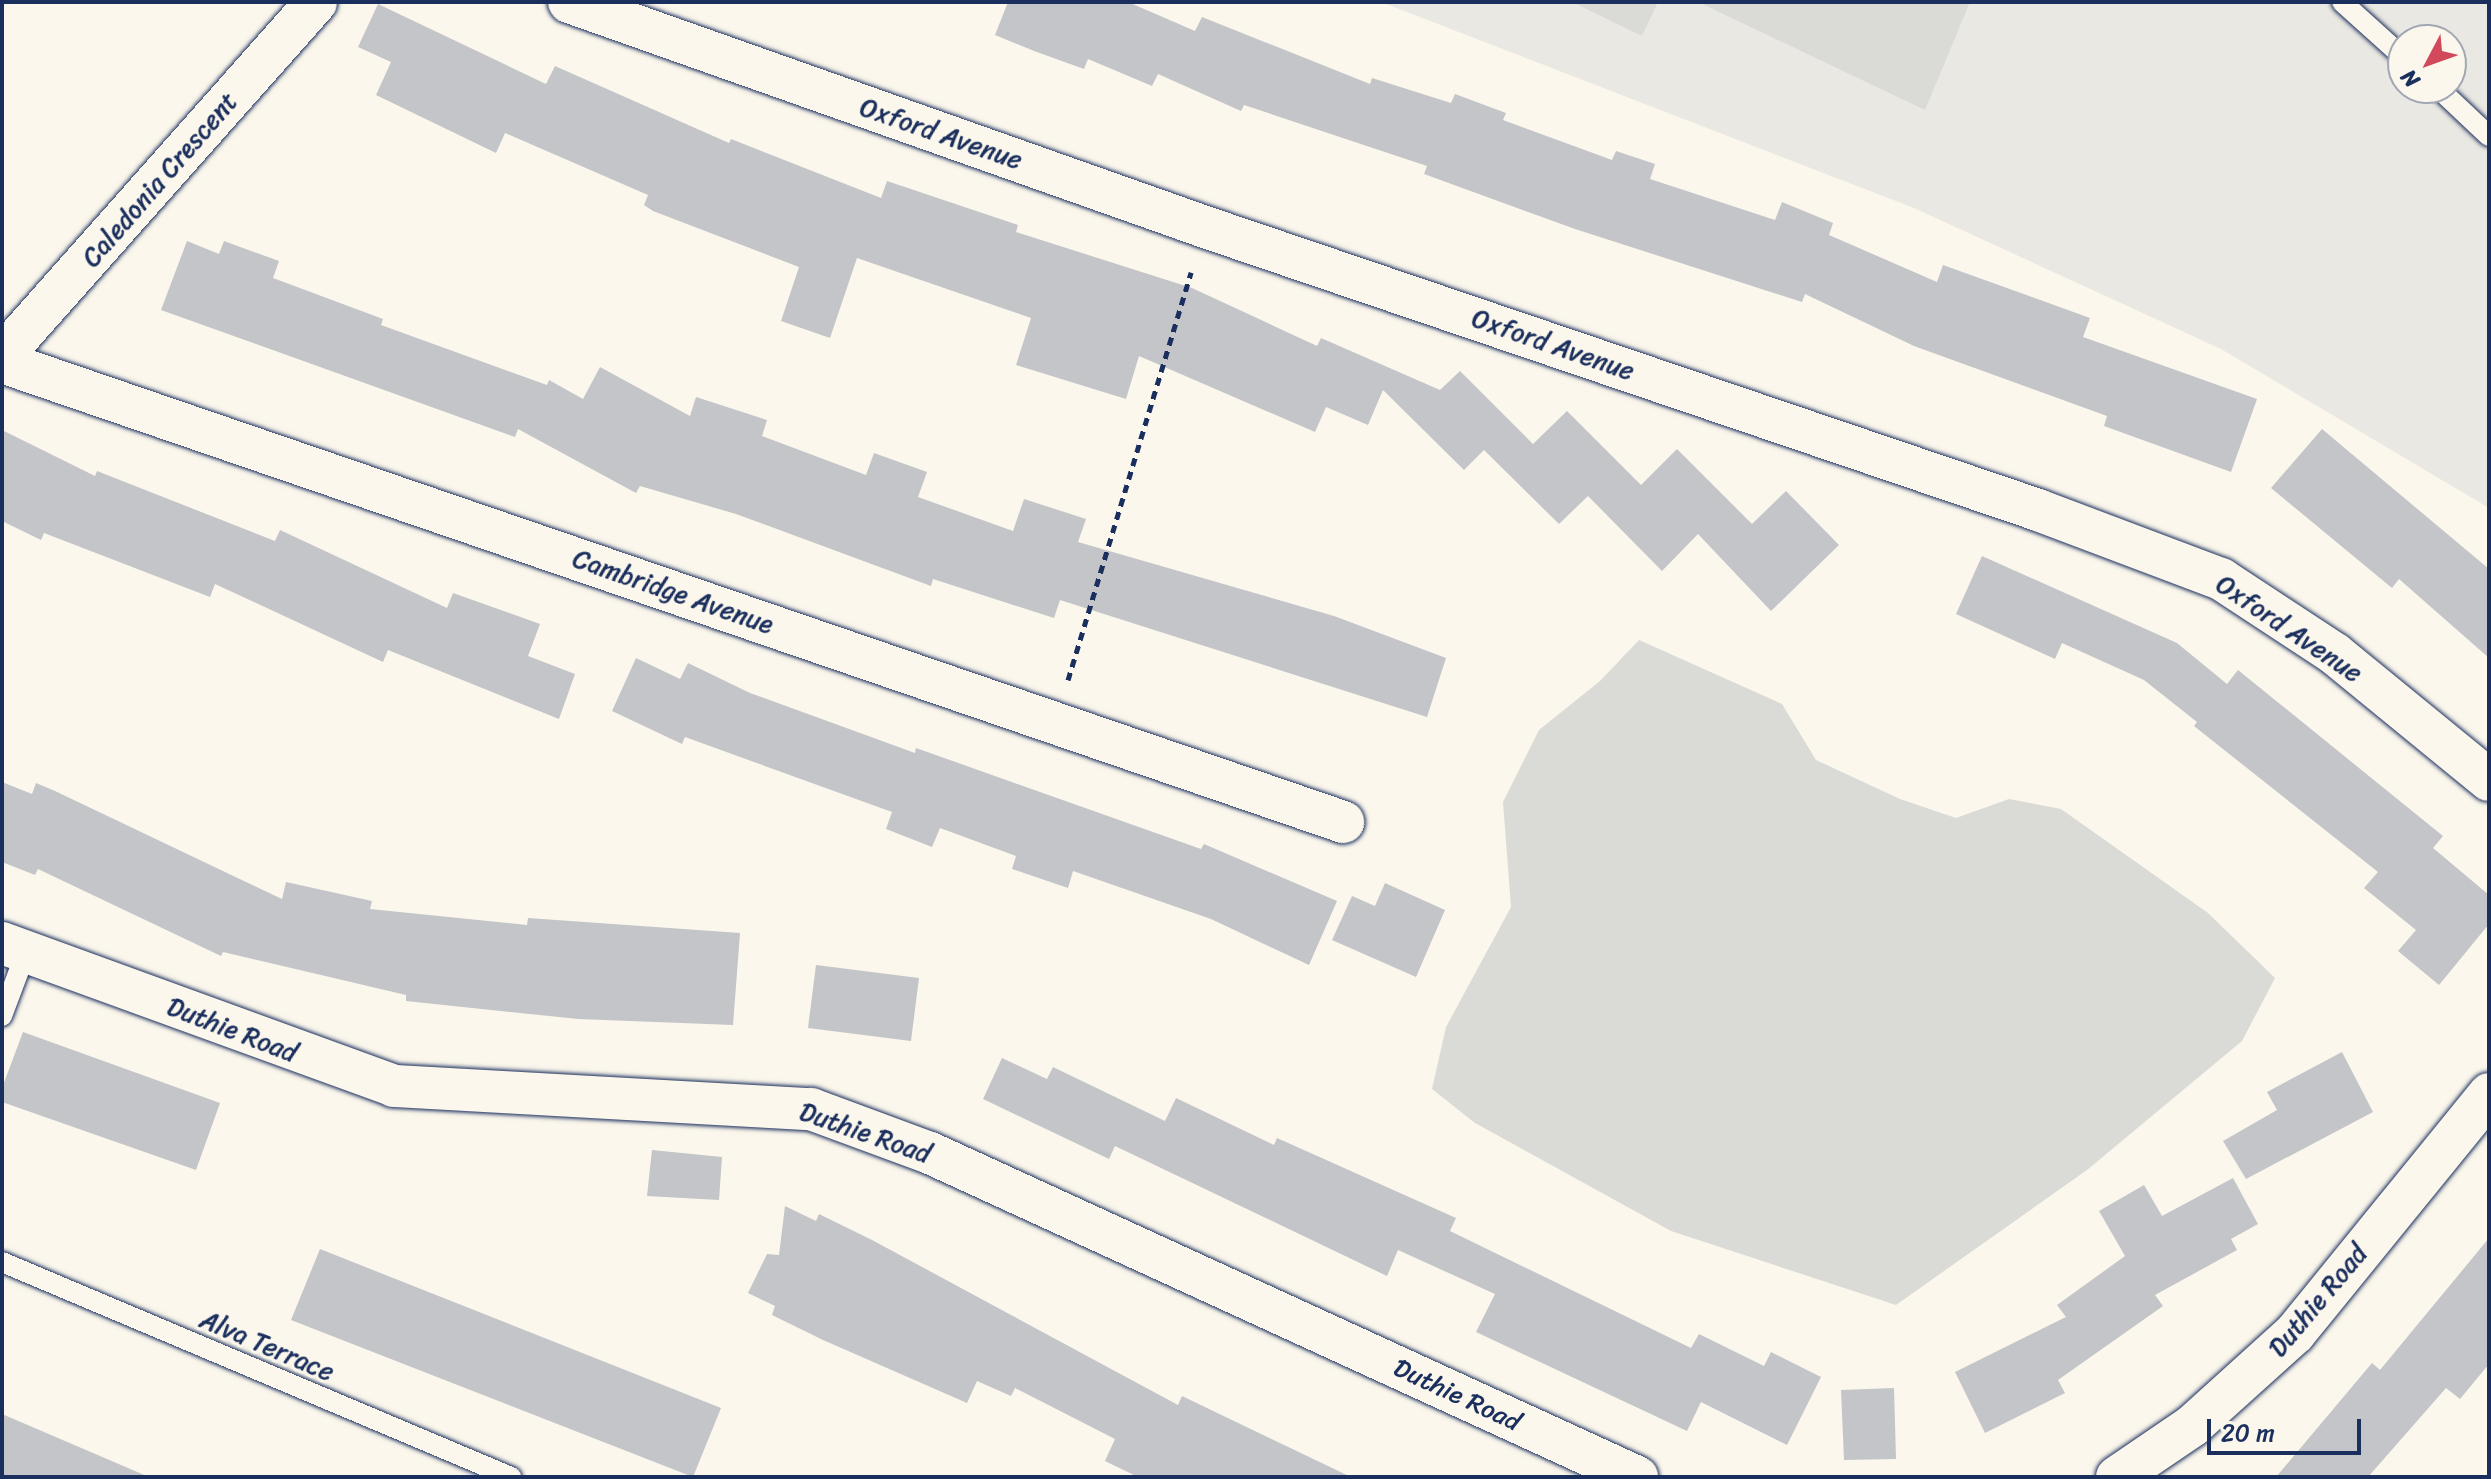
<!DOCTYPE html>
<style>
body{margin:0}
#map{position:relative;width:2491px;height:1479px;overflow:hidden;background:#fbf7ec;font-family:Sriracha,sans-serif}
div>[style]{position:absolute}
[style*='--x']{left:calc(var(--x)*1px);top:calc(var(--y)*1px);width:calc(var(--w)*1px);rotate:calc(var(--a)*1deg)}
.built>*{inset:0;background:#eae8e2}
.green>*{inset:0;background:#dadad7}
.building>*{inset:0;background:#c3c5c9}
.path>*{height:5px;margin-top:-2.5px;transform-origin:0;background:repeating-linear-gradient(90deg,#1b2f5e 0 8px,transparent 0 14px)}
.roads{filter:drop-shadow(0 0 2px #1b2f5e) drop-shadow(0 0 2px #1b2f5e)}
.lane>*{height:20px;margin:-10px;padding:0 10px;transform-origin:10px;border-radius:10px;background:#fbf7ec}
.street>*{height:42px;margin:-21px;padding:0 21px;transform-origin:21px;border-radius:21px;background:#fbf7ec}
span{translate:-50% -50%;white-space:nowrap;text-align:center;line-height:1.15;-webkit-text-stroke:6px #fbf7ec;paint-order:stroke}
.street-label{font-size:26px;color:#1b2f5e}
.frame{position:absolute;inset:0;border:4px solid #1b2f5e;pointer-events:none}
.north{position:absolute;left:2387px;top:24px;width:80px;height:80px;box-sizing:border-box;background:#fbf7ec;border:2px solid #a1a7b3;border-radius:50%;rotate:229deg;font-size:22px;font-weight:700;line-height:32px;text-align:center;color:#1b2f5e}
.north::after{content:'';display:block;margin:auto;width:28px;height:36px;background:#d1495b;clip-path:polygon(50% 0,100% 100%,50% 72%,0 100%)}
.scale{position:absolute;left:2207px;top:1419px;width:154px;height:36px;box-sizing:border-box;border:4px solid #1b2f5e;border-top:0;padding-left:10px;font-size:24px;line-height:28px;white-space:nowrap;color:#1b2f5e;-webkit-text-stroke:6px #fbf7ec;paint-order:stroke}
</style>
<div id="map">
<div class="built">
<div style="clip-path:polygon(evenodd,1381px 2px,2489px 2px,2489px 508px,2221px 349px,1914px 208px,1381px 2px,2403px 40px,2451px 40px,2451px 88px,2403px 88px,2403px 40px)"></div>
</div>
<div class="green">
<div style="clip-path:polygon(1572px 2px,1658px 2px,1642px 36px)"></div>
<div style="clip-path:polygon(1698px 2px,1970px 2px,1925px 110px)"></div>
<div style="clip-path:polygon(1639px 640px,1782px 704px,1816px 760px,1900px 799px,1956px 818px,2009px 799px,2061px 809px,2208px 913px,2275px 978px,2242px 1041px,2087px 1170px,1896px 1305px,1671px 1231px,1475px 1123px,1432px 1089px,1446px 1027px,1511px 907px,1503px 802px,1539px 730px,1600px 681px)"></div>
</div>
<div class="building">
<div style="clip-path:polygon(1008px 2px,1128px 2px,1195px 31px,1202px 17px,1370px 84px,1372px 78px,1451px 103px,1455px 94px,1506px 113px,1503px 120px,1612px 160px,1616px 151px,1655px 164px,1650px 179px,1775px 220px,1782px 202px,1833px 223px,1829px 235px,1937px 282px,1943px 265px,2090px 318px,2083px 337px,2257px 399px,2231px 472px,2104px 426px,2107px 416px,1914px 346px,1805px 294px,1802px 302px,1575px 229px,1424px 174px,1427px 166px,1244px 105px,1241px 111px,1158px 74px,1152px 86px,1088px 59px,1084px 69px,1034px 51px,995px 35px)"></div>
<div style="clip-path:polygon(378px 4px,546px 84px,555px 66px,729px 143px,731px 139px,881px 198px,887px 181px,1018px 225px,1016px 232px,1192px 288px,1317px 346px,1321px 338px,1440px 390px,1460px 371px,1533px 444px,1567px 411px,1641px 485px,1677px 449px,1752px 524px,1786px 491px,1839px 545px,1771px 611px,1698px 534px,1662px 571px,1588px 496px,1559px 524px,1484px 450px,1464px 470px,1383px 390px,1368px 425px,1326px 407px,1315px 432px,1139px 356px,1126px 399px,1016px 365px,1031px 318px,857px 258px,830px 338px,781px 321px,799px 267px,653px 211px,644px 205px,648px 195px,505px 133px,496px 153px,376px 95px,391px 62px,358px 47px)"></div>
<div style="clip-path:polygon(187px 241px,219px 254px,224px 241px,279px 261px,273px 278px,383px 319px,381px 325px,547px 385px,549px 380px,583px 399px,600px 367px,690px 416px,696px 397px,767px 420px,762px 436px,866px 475px,874px 453px,927px 472px,918px 497px,1013px 531px,1024px 499px,1086px 519px,1078px 542px,1334px 616px,1446px 658px,1427px 717px,1060px 600px,1054px 618px,933px 579px,931px 586px,736px 514px,640px 486px,636px 493px,518px 429px,515px 437px,161px 310px)"></div>
<div style="clip-path:polygon(2322px 429px,2489px 569px,2489px 658px,2399px 579px,2392px 588px,2271px 488px)"></div>
<div style="clip-path:polygon(2px 430px,95px 476px,97px 471px,275px 541px,280px 530px,447px 608px,453px 593px,540px 624px,528px 656px,575px 674px,559px 719px,388px 650px,383px 662px,215px 584px,210px 597px,44px 533px,41px 540px,2px 521px)"></div>
<div style="clip-path:polygon(1982px 556px,2177px 643px,2227px 684px,2238px 670px,2443px 836px,2433px 848px,2489px 895px,2489px 924px,2439px 985px,2398px 951px,2416px 930px,2364px 888px,2378px 872px,2194px 726px,2197px 722px,2144px 680px,2062px 643px,2055px 659px,1956px 614px)"></div>
<div style="clip-path:polygon(636px 658px,680px 679px,688px 663px,750px 693px,915px 753px,916px 748px,1201px 849px,1204px 844px,1337px 901px,1309px 965px,1211px 919px,1073px 871px,1068px 888px,1012px 869px,1016px 856px,940px 828px,932px 847px,886px 829px,892px 812px,685px 737px,682px 744px,612px 711px)"></div>
<div style="clip-path:polygon(2px 782px,32px 794px,36px 783px,55px 791px,282px 899px,286px 882px,372px 901px,370px 909px,527px 925px,528px 918px,740px 933px,733px 1025px,578px 1019px,406px 1001px,406px 995px,223px 952px,221px 956px,38px 869px,35px 875px,2px 862px)"></div>
<div style="clip-path:polygon(1385px 883px,1445px 910px,1416px 977px,1332px 940px,1352px 896px,1375px 906px)"></div>
<div style="clip-path:polygon(816px 965px,919px 978px,911px 1041px,808px 1028px)"></div>
<div style="clip-path:polygon(23px 1032px,220px 1103px,196px 1170px,2px 1102px,2px 1088px)"></div>
<div style="clip-path:polygon(2342px 1052px,2373px 1112px,2246px 1179px,2223px 1141px,2277px 1110px,2267px 1092px)"></div>
<div style="clip-path:polygon(1002px 1058px,1047px 1079px,1053px 1067px,1165px 1121px,1176px 1098px,1274px 1145px,1277px 1138px,1456px 1218px,1450px 1231px,1691px 1348px,1699px 1334px,1764px 1366px,1771px 1352px,1821px 1377px,1787px 1445px,1701px 1402px,1687px 1431px,1476px 1332px,1495px 1294px,1398px 1250px,1387px 1276px,1115px 1146px,1109px 1159px,983px 1099px)"></div>
<div style="clip-path:polygon(652px 1150px,722px 1157px,719px 1200px,647px 1196px)"></div>
<div style="clip-path:polygon(2233px 1178px,2258px 1224px,2231px 1239px,2237px 1250px,2155px 1295px,2163px 1306px,2058px 1380px,2065px 1393px,1985px 1433px,1955px 1372px,2066px 1317px,2057px 1305px,2125px 1256px,2099px 1211px,2144px 1185px,2162px 1216px)"></div>
<div style="clip-path:polygon(785px 1206px,816px 1221px,819px 1214px,872px 1240px,1178px 1405px,1182px 1396px,1351px 1477px,1138px 1477px,1105px 1461px,1115px 1439px,1015px 1388px,1011px 1396px,977px 1381px,967px 1403px,823px 1340px,772px 1315px,775px 1306px,748px 1293px,767px 1254px,779px 1255px)"></div>
<div style="clip-path:polygon(2489px 1238px,2489px 1364px,2460px 1399px,2446px 1388px,2368px 1477px,2276px 1477px,2372px 1363px,2380px 1370px)"></div>
<div style="clip-path:polygon(320px 1249px,721px 1408px,693px 1477px,291px 1320px)"></div>
<div style="clip-path:polygon(1894px 1388px,1896px 1459px,1844px 1460px,1841px 1390px)"></div>
<div style="clip-path:polygon(2px 1414px,149px 1477px,2px 1477px)"></div>
</div>
<div class="path">
<div style="--x:1068;--y:680;--w:426;--a:-73.2"></div>
</div>
<div class="roads">
<div class="lane">
<div style="--x:2342;--y:2;--w:82;--a:42"></div>
<div style="--x:2438;--y:88;--w:70;--a:43.3"></div>
<div style="--x:2;--y:1016;--w:68;--a:-69.4"></div>
<div style="--x:2;--y:1262;--w:553;--a:22.9"></div>
</div>
<div class="street">
<div style="--x:569;--y:2;--w:675;--a:19.48"></div>
<div style="--x:1205;--y:227;--w:880;--a:18.76"></div>
<div style="--x:2038;--y:510;--w:196;--a:20.7"></div>
<div style="--x:2221;--y:579;--w:136;--a:33.3"></div>
<div style="--x:2335;--y:654;--w:199;--a:39.3"></div>
<div style="--x:2;--y:356;--w:473;--a:-48.4"></div>
<div style="--x:2;--y:362;--w:1418;--a:18.93"></div>
<div style="--x:2;--y:943;--w:417;--a:20"></div>
<div style="--x:394;--y:1086;--w:418;--a:3.2"></div>
<div style="--x:811;--y:1109;--w:127;--a:20.3"></div>
<div style="--x:930;--y:1153;--w:778;--a:24.62"></div>
<div style="--x:2117;--y:1477;--w:91;--a:-34.2"></div>
<div style="--x:2192;--y:1426;--w:139;--a:-42.1"></div>
<div style="--x:2295;--y:1333;--w:308;--a:-50.9"></div>
</div>
</div>
<div class="street-label">
<span style="left:941px;top:134px;rotate:19deg">Oxford Avenue</span>
<span style="left:160px;top:180px;rotate:-49deg">Caledonia Crescent</span>
<span style="left:1553px;top:345px;rotate:19deg">Oxford Avenue</span>
<span style="left:673px;top:592px;rotate:19deg">Cambridge Avenue</span>
<span style="left:2289px;top:629px;rotate:34deg">Oxford Avenue</span>
<span style="left:232px;top:1030px;rotate:21deg">Duthie Road</span>
<span style="left:865px;top:1133px;rotate:19deg">Duthie Road</span>
<span style="left:2318px;top:1301px;rotate:-50deg">Duthie Road</span>
<span style="left:267px;top:1346px;rotate:23deg">Alva Terrace</span>
<span style="left:1457px;top:1395px;rotate:25deg">Duthie Road</span>
</div>
<div class="frame"></div>
<div class="north">N</div>
<div class="scale">20 m</div>
</div>
